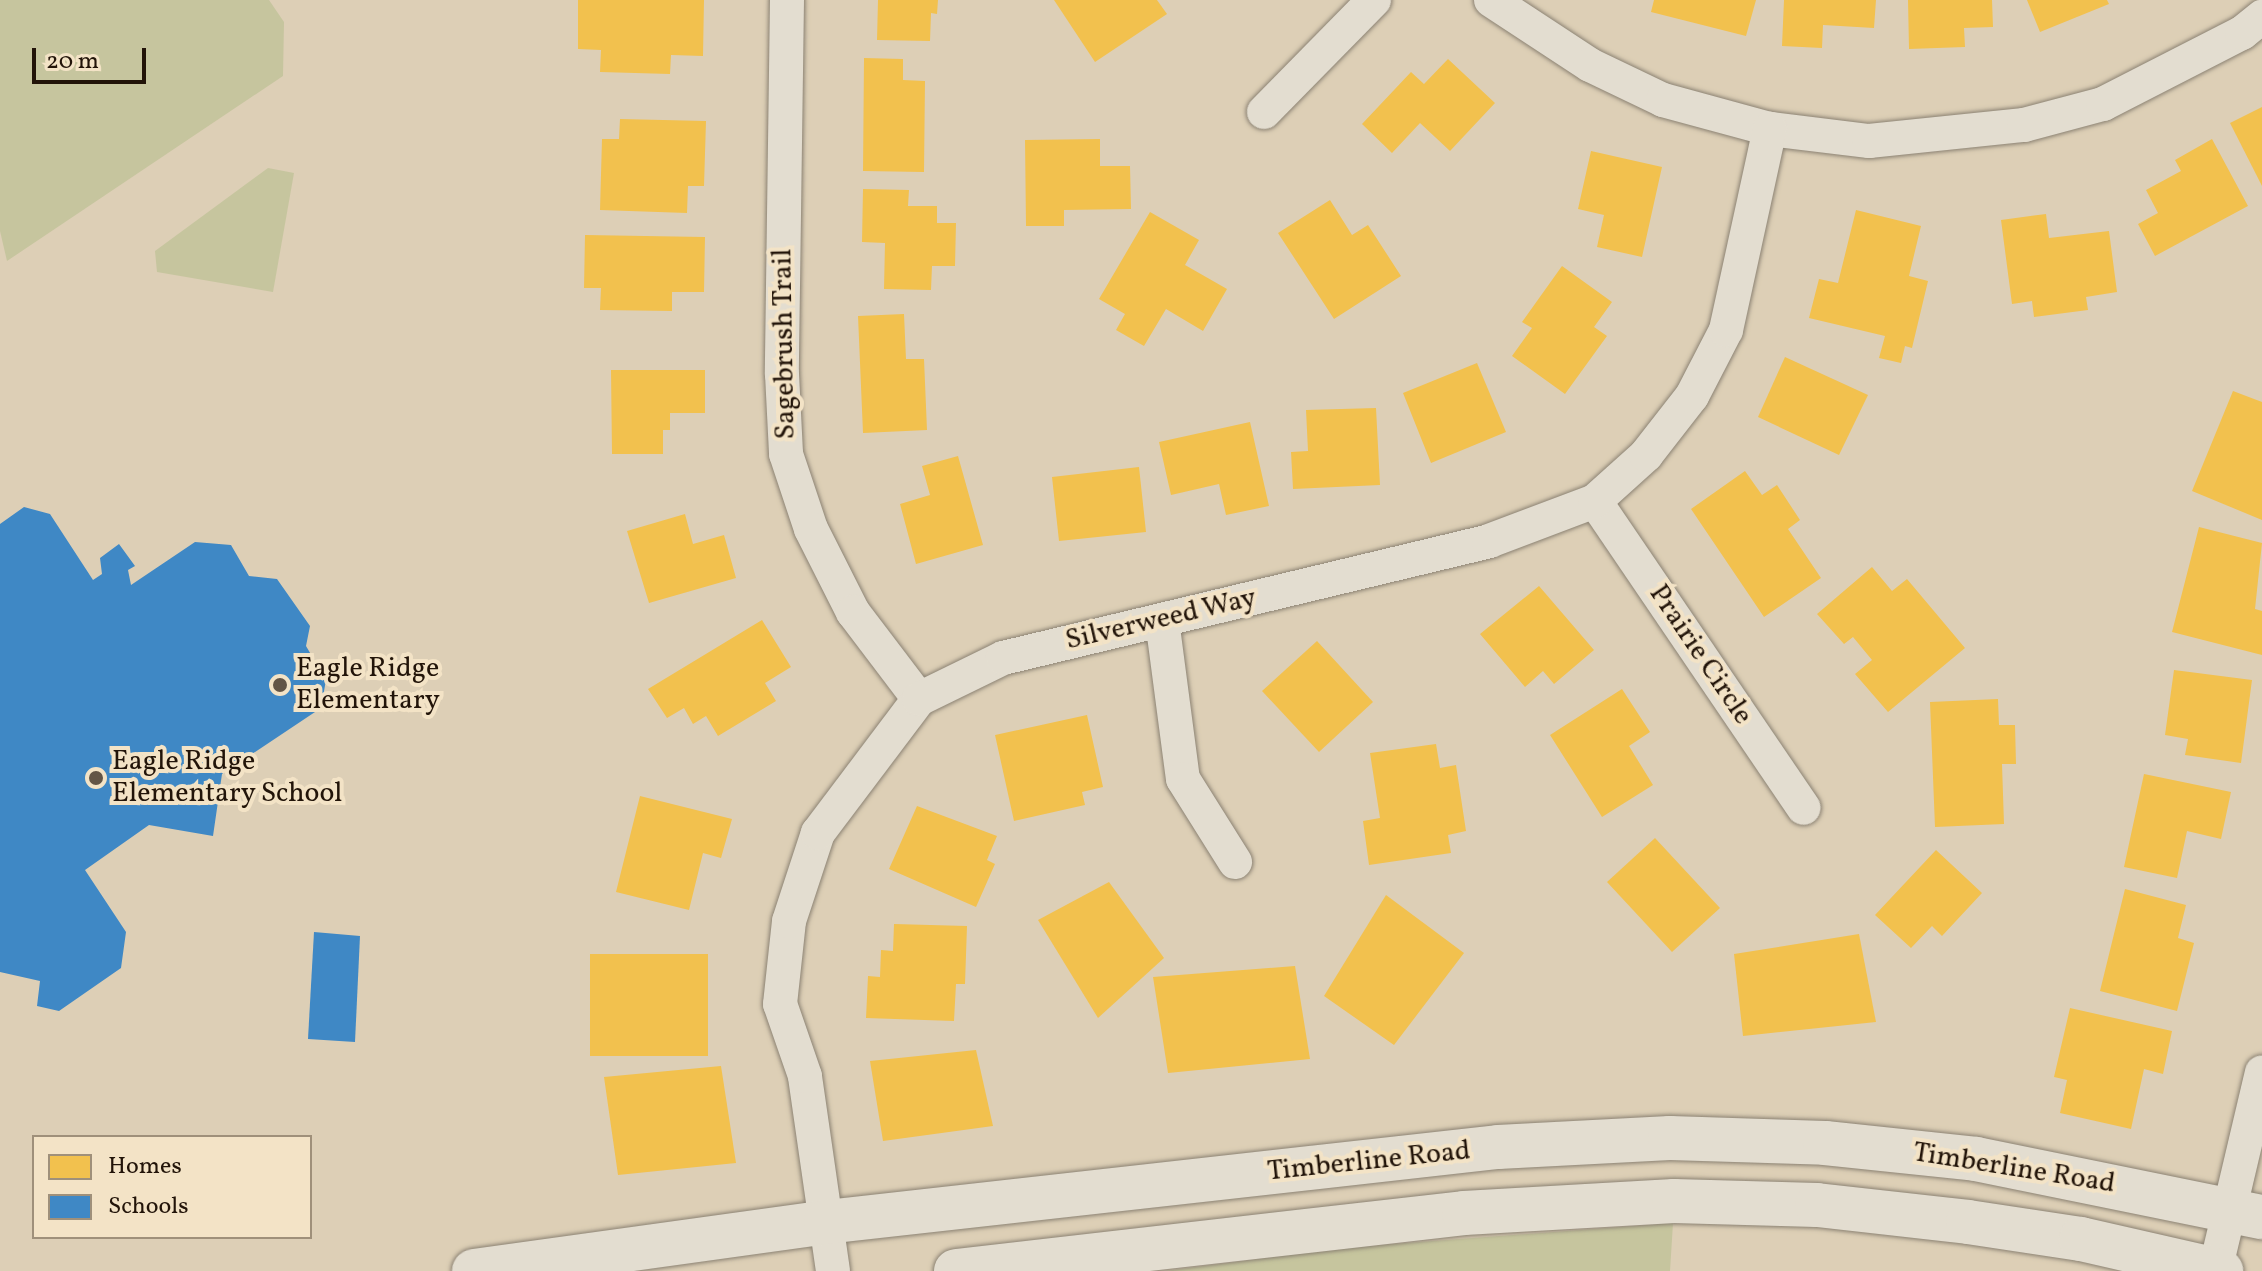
<!DOCTYPE html>
<style>
body{margin:0}
#map{position:relative;width:2262px;height:1271px;overflow:hidden;background:#ddcfb6;font-family:Vollkorn,serif}
div>[style]{position:absolute}
[style*='--x']{left:calc(var(--x)*1px);top:calc(var(--y)*1px);width:calc(var(--w)*1px);rotate:calc(var(--a)*1deg)}
.green>*{inset:0;background:#c6c59e}
.homes>*{inset:0;background:#f2c14e}
.schools>*{inset:0;background:#3f88c5}
.roads{filter:drop-shadow(0 0 2px #8b8273) drop-shadow(0 0 2px #8b8273)}
.street>*{height:34px;margin:-17px;padding:0 17px;transform-origin:17px;border-radius:17px;background:#e3ddd0}
.secondary>*{height:44px;margin:-22px;padding:0 22px;transform-origin:22px;border-radius:22px;background:#e3ddd0}
.dots>*{width:22px;height:22px;translate:-50% -50%;box-sizing:border-box;border:4px solid #f3e3c6;border-radius:50%}
span{translate:-50% -50%;white-space:nowrap;text-align:center;line-height:1.15;-webkit-text-stroke:8px #f3e3c6;paint-order:stroke}
.street-label{font-size:28px;color:#221409}
.poi-label{font-size:28px;color:#221409}
.left{translate:0 -50%;text-align:left}
.legend{position:absolute;left:32px;top:1135px;width:280px;height:104px;box-sizing:border-box;background:#f3e3c6;border:2px solid #9f907a;margin:0;padding:10px 14px;list-style:none;font-size:24px;color:#221409}
.legend li{display:flex;align-items:center;gap:16px;height:40px}
.legend b{width:40px;border:2px solid #9f907a}
.scale{position:absolute;left:32px;top:48px;width:114px;height:36px;box-sizing:border-box;border:4px solid #221409;border-top:0;padding-left:10px;font-size:24px;line-height:28px;white-space:nowrap;color:#221409;-webkit-text-stroke:6px #f3e3c6;paint-order:stroke}
</style>
<div id="map">
<div class="green">
<div style="clip-path:polygon(0 0,269px 0,284px 22px,283px 76px,7px 261px,0 231px)"></div>
<div style="clip-path:polygon(268px 168px,294px 173px,273px 292px,157px 272px,155px 251px)"></div>
<div style="clip-path:polygon(1673px 1223px,1670px 1271px,1165px 1271px,1352px 1247px)"></div>
</div>
<div class="homes">
<div style="clip-path:polygon(578px 0,704px 0,703px 56px,671px 55px,670px 74px,600px 72px,601px 50px,578px 49px)"></div>
<div style="clip-path:polygon(878px 0,938px 0,937px 14px,931px 13px,930px 41px,877px 40px)"></div>
<div style="clip-path:polygon(1054px 0,1157px 0,1167px 14px,1095px 62px)"></div>
<div style="clip-path:polygon(1654px 0,1756px 0,1746px 36px,1651px 12px)"></div>
<div style="clip-path:polygon(1784px 0,1876px 0,1874px 28px,1823px 25px,1822px 48px,1782px 46px)"></div>
<div style="clip-path:polygon(1908px 0,1992px 0,1993px 27px,1964px 28px,1965px 47px,1909px 49px)"></div>
<div style="clip-path:polygon(2027px 0,2107px 0,2109px 4px,2040px 32px)"></div>
<div style="clip-path:polygon(864px 58px,903px 59px,903px 80px,925px 81px,924px 172px,863px 171px)"></div>
<div style="clip-path:polygon(1448px 59px,1495px 103px,1450px 151px,1420px 123px,1392px 153px,1362px 124px,1411px 72px,1424px 84px)"></div>
<div style="clip-path:polygon(2262px 107px,2262px 186px,2230px 123px)"></div>
<div style="clip-path:polygon(620px 119px,706px 121px,704px 186px,688px 186px,687px 213px,600px 210px,602px 139px,619px 139px)"></div>
<div style="clip-path:polygon(1100px 139px,1100px 166px,1130px 166px,1131px 209px,1064px 210px,1064px 226px,1026px 226px,1025px 140px)"></div>
<div style="clip-path:polygon(2212px 139px,2248px 206px,2155px 256px,2138px 224px,2158px 213px,2146px 190px,2181px 171px,2175px 160px)"></div>
<div style="clip-path:polygon(1591px 151px,1662px 167px,1642px 257px,1597px 247px,1604px 215px,1578px 209px)"></div>
<div style="clip-path:polygon(863px 189px,909px 190px,908px 206px,937px 206px,937px 223px,956px 223px,955px 266px,932px 266px,931px 290px,884px 289px,885px 243px,862px 242px)"></div>
<div style="clip-path:polygon(1330px 200px,1352px 235px,1368px 225px,1401px 276px,1334px 319px,1278px 233px)"></div>
<div style="clip-path:polygon(1856px 210px,1921px 226px,1909px 276px,1928px 281px,1912px 348px,1905px 346px,1901px 363px,1879px 358px,1885px 336px,1809px 318px,1819px 279px,1838px 283px)"></div>
<div style="clip-path:polygon(1150px 212px,1199px 240px,1185px 265px,1227px 289px,1203px 331px,1166px 309px,1144px 346px,1116px 330px,1125px 314px,1099px 299px)"></div>
<div style="clip-path:polygon(2046px 214px,2049px 238px,2109px 231px,2117px 292px,2086px 297px,2088px 310px,2034px 317px,2032px 301px,2012px 304px,2001px 220px)"></div>
<div style="clip-path:polygon(585px 235px,705px 237px,704px 292px,672px 292px,672px 311px,600px 310px,601px 288px,584px 288px)"></div>
<div style="clip-path:polygon(1562px 266px,1612px 302px,1594px 327px,1607px 336px,1565px 394px,1512px 356px,1532px 328px,1522px 322px)"></div>
<div style="clip-path:polygon(904px 314px,906px 359px,924px 359px,927px 430px,863px 433px,858px 316px)"></div>
<div style="clip-path:polygon(1785px 357px,1868px 395px,1839px 455px,1758px 417px)"></div>
<div style="clip-path:polygon(1477px 363px,1506px 432px,1431px 463px,1403px 393px)"></div>
<div style="clip-path:polygon(611px 370px,705px 370px,705px 413px,670px 413px,670px 430px,663px 430px,663px 454px,612px 454px)"></div>
<div style="clip-path:polygon(2233px 391px,2262px 402px,2262px 520px,2192px 491px)"></div>
<div style="clip-path:polygon(1376px 408px,1380px 485px,1293px 489px,1291px 452px,1308px 451px,1306px 410px)"></div>
<div style="clip-path:polygon(1250px 422px,1269px 506px,1226px 515px,1219px 484px,1171px 495px,1159px 442px)"></div>
<div style="clip-path:polygon(958px 456px,983px 545px,916px 564px,900px 504px,930px 495px,922px 466px)"></div>
<div style="clip-path:polygon(1139px 467px,1146px 532px,1059px 541px,1052px 477px)"></div>
<div style="clip-path:polygon(1745px 471px,1762px 495px,1777px 485px,1800px 520px,1788px 529px,1821px 578px,1764px 617px,1691px 509px)"></div>
<div style="clip-path:polygon(685px 514px,693px 544px,724px 535px,736px 578px,649px 603px,627px 531px)"></div>
<div style="clip-path:polygon(2199px 527px,2262px 543px,2255px 609px,2262px 611px,2262px 655px,2172px 632px)"></div>
<div style="clip-path:polygon(1872px 567px,1892px 591px,1907px 579px,1965px 648px,1888px 712px,1855px 674px,1872px 660px,1853px 637px,1844px 644px,1817px 614px)"></div>
<div style="clip-path:polygon(1539px 586px,1594px 650px,1554px 684px,1543px 671px,1525px 687px,1480px 634px)"></div>
<div style="clip-path:polygon(762px 620px,791px 667px,765px 683px,776px 701px,718px 736px,706px 716px,693px 724px,684px 708px,667px 718px,648px 689px)"></div>
<div style="clip-path:polygon(1317px 641px,1373px 702px,1319px 752px,1262px 691px)"></div>
<div style="clip-path:polygon(2174px 670px,2252px 680px,2241px 763px,2185px 755px,2188px 739px,2165px 735px)"></div>
<div style="clip-path:polygon(1622px 689px,1650px 732px,1629px 746px,1653px 785px,1602px 817px,1550px 735px)"></div>
<div style="clip-path:polygon(1998px 699px,1999px 725px,2015px 725px,2016px 764px,2002px 764px,2004px 824px,1935px 827px,1930px 702px)"></div>
<div style="clip-path:polygon(1087px 715px,1103px 787px,1082px 792px,1085px 805px,1014px 821px,995px 735px)"></div>
<div style="clip-path:polygon(1436px 744px,1440px 768px,1456px 765px,1466px 831px,1448px 835px,1451px 853px,1369px 865px,1363px 821px,1380px 818px,1370px 753px)"></div>
<div style="clip-path:polygon(2144px 774px,2231px 792px,2221px 839px,2187px 831px,2177px 878px,2124px 867px)"></div>
<div style="clip-path:polygon(640px 796px,732px 819px,721px 858px,703px 853px,689px 910px,616px 892px)"></div>
<div style="clip-path:polygon(917px 806px,997px 836px,987px 860px,995px 864px,976px 907px,889px 869px)"></div>
<div style="clip-path:polygon(1655px 838px,1720px 908px,1672px 952px,1607px 882px)"></div>
<div style="clip-path:polygon(1936px 850px,1982px 893px,1942px 936px,1932px 926px,1911px 948px,1875px 915px)"></div>
<div style="clip-path:polygon(1109px 882px,1164px 958px,1098px 1018px,1038px 920px)"></div>
<div style="clip-path:polygon(2125px 889px,2186px 905px,2178px 938px,2194px 943px,2177px 1011px,2100px 991px)"></div>
<div style="clip-path:polygon(1386px 895px,1464px 953px,1394px 1045px,1324px 996px)"></div>
<div style="clip-path:polygon(894px 924px,967px 926px,965px 984px,956px 984px,954px 1021px,866px 1018px,868px 976px,880px 977px,881px 950px,893px 951px)"></div>
<div style="clip-path:polygon(1859px 934px,1876px 1022px,1743px 1036px,1734px 954px)"></div>
<div style="clip-path:polygon(590px 954px,708px 954px,708px 1056px,590px 1056px)"></div>
<div style="clip-path:polygon(1295px 966px,1310px 1059px,1168px 1073px,1153px 977px)"></div>
<div style="clip-path:polygon(2070px 1008px,2172px 1031px,2163px 1074px,2144px 1069px,2131px 1129px,2060px 1113px,2067px 1080px,2054px 1077px)"></div>
<div style="clip-path:polygon(976px 1050px,993px 1126px,883px 1141px,870px 1061px)"></div>
<div style="clip-path:polygon(721px 1066px,736px 1163px,618px 1175px,604px 1077px)"></div>
</div>
<div class="schools">
<div style="clip-path:polygon(24px 507px,50px 514px,93px 580px,102px 574px,100px 558px,119px 544px,135px 566px,128px 570px,131px 585px,195px 542px,231px 545px,249px 576px,277px 579px,310px 626px,306px 646px,326px 680px,321px 708px,222px 774px,213px 836px,149px 825px,85px 870px,126px 932px,121px 968px,59px 1011px,37px 1006px,40px 981px,0 972px,0 524px)"></div>
<div style="clip-path:polygon(314px 932px,360px 936px,355px 1042px,308px 1039px)"></div>
</div>
<div class="roads">
<div class="street">
<div style="--x:787;--y:0;--w:374;--a:90.8"></div>
<div style="--x:782;--y:374;--w:80;--a:87.1"></div>
<div style="--x:786;--y:454;--w:79;--a:71.6"></div>
<div style="--x:811;--y:529;--w:93;--a:63.2"></div>
<div style="--x:853;--y:612;--w:109;--a:52.8"></div>
<div style="--x:1491;--y:0;--w:118;--a:33.3"></div>
<div style="--x:1590;--y:65;--w:81;--a:25.6"></div>
<div style="--x:1663;--y:100;--w:111;--a:15.2"></div>
<div style="--x:1770;--y:129;--w:100;--a:6.9"></div>
<div style="--x:1869;--y:141;--w:156;--a:-5.9"></div>
<div style="--x:2024;--y:125;--w:82;--a:-14.9"></div>
<div style="--x:2103;--y:104;--w:156;--a:-27.1"></div>
<div style="--x:2242;--y:33;--w:26;--a:-39"></div>
<div style="--x:1264;--y:112;--w:157;--a:-45.5"></div>
<div style="--x:1595;--y:501;--w:371;--a:55.8"></div>
<div style="--x:1162;--y:620;--w:160;--a:82.5"></div>
<div style="--x:1183;--y:779;--w:98;--a:57.9"></div>
<div style="--x:833;--y:1271;--w:197;--a:-98.2"></div>
<div style="--x:805;--y:1076;--w:76;--a:-109.1"></div>
<div style="--x:780;--y:1004;--w:83;--a:-83.8"></div>
<div style="--x:789;--y:921;--w:93;--a:-71.8"></div>
<div style="--x:818;--y:833;--w:168;--a:-53"></div>
<div style="--x:919;--y:699;--w:93;--a:-26"></div>
<div style="--x:1003;--y:658;--w:500;--a:-13.5"></div>
<div style="--x:1489;--y:541;--w:113;--a:-20.7"></div>
<div style="--x:1595;--y:501;--w:69;--a:-42"></div>
<div style="--x:1646;--y:455;--w:75;--a:-52.1"></div>
<div style="--x:1692;--y:396;--w:74;--a:-62.7"></div>
<div style="--x:1726;--y:330;--w:206;--a:-77.7"></div>
<div style="--x:2215;--y:1271;--w:204;--a:-76.7"></div>
</div>
<div class="secondary">
<div style="--x:474;--y:1271;--w:355;--a:-7.9"></div>
<div style="--x:826;--y:1222;--w:676;--a:-6.37"></div>
<div style="--x:1498;--y:1147;--w:172;--a:-3"></div>
<div style="--x:1670;--y:1138;--w:155;--a:1.8"></div>
<div style="--x:1825;--y:1143;--w:152;--a:6"></div>
<div style="--x:1976;--y:1159;--w:292;--a:11.5"></div>
<div style="--x:956;--y:1271;--w:511;--a:-6.51"></div>
<div style="--x:1464;--y:1213;--w:210;--a:-3.3"></div>
<div style="--x:1674;--y:1201;--w:143;--a:1.6"></div>
<div style="--x:1817;--y:1205;--w:152;--a:6.4"></div>
<div style="--x:1968;--y:1222;--w:114;--a:8.6"></div>
<div style="--x:2081;--y:1239;--w:144;--a:12.9"></div>
</div>
</div>
<div class="dots">
<div style="left:280px;top:685px;background:#635546"></div>
<div style="left:96px;top:778px;background:#635546"></div>
</div>
<div class="street-label">
<span style="left:785px;top:344px;rotate:-91deg">Sagebrush Trail</span>
<span style="left:1161px;top:620px;rotate:-13deg">Silverweed Way</span>
<span style="left:1700px;top:655px;rotate:56deg">Prairie Circle</span>
<span style="left:1369px;top:1162px;rotate:-6deg">Timberline Road</span>
<span style="left:2014px;top:1169px;rotate:9deg">Timberline Road</span>
</div>
<div class="poi-label">
<span class="left" style="left:296px;top:685px">Eagle Ridge<br>Elementary</span>
<span class="left" style="left:112px;top:778px">Eagle Ridge<br>Elementary School</span>
</div>
<ul class="legend">
<li><b style="height:22px;background:#f2c14e"></b>Homes</li>
<li><b style="height:22px;background:#3f88c5"></b>Schools</li>
</ul>
<div class="scale">20 m</div>
</div>
